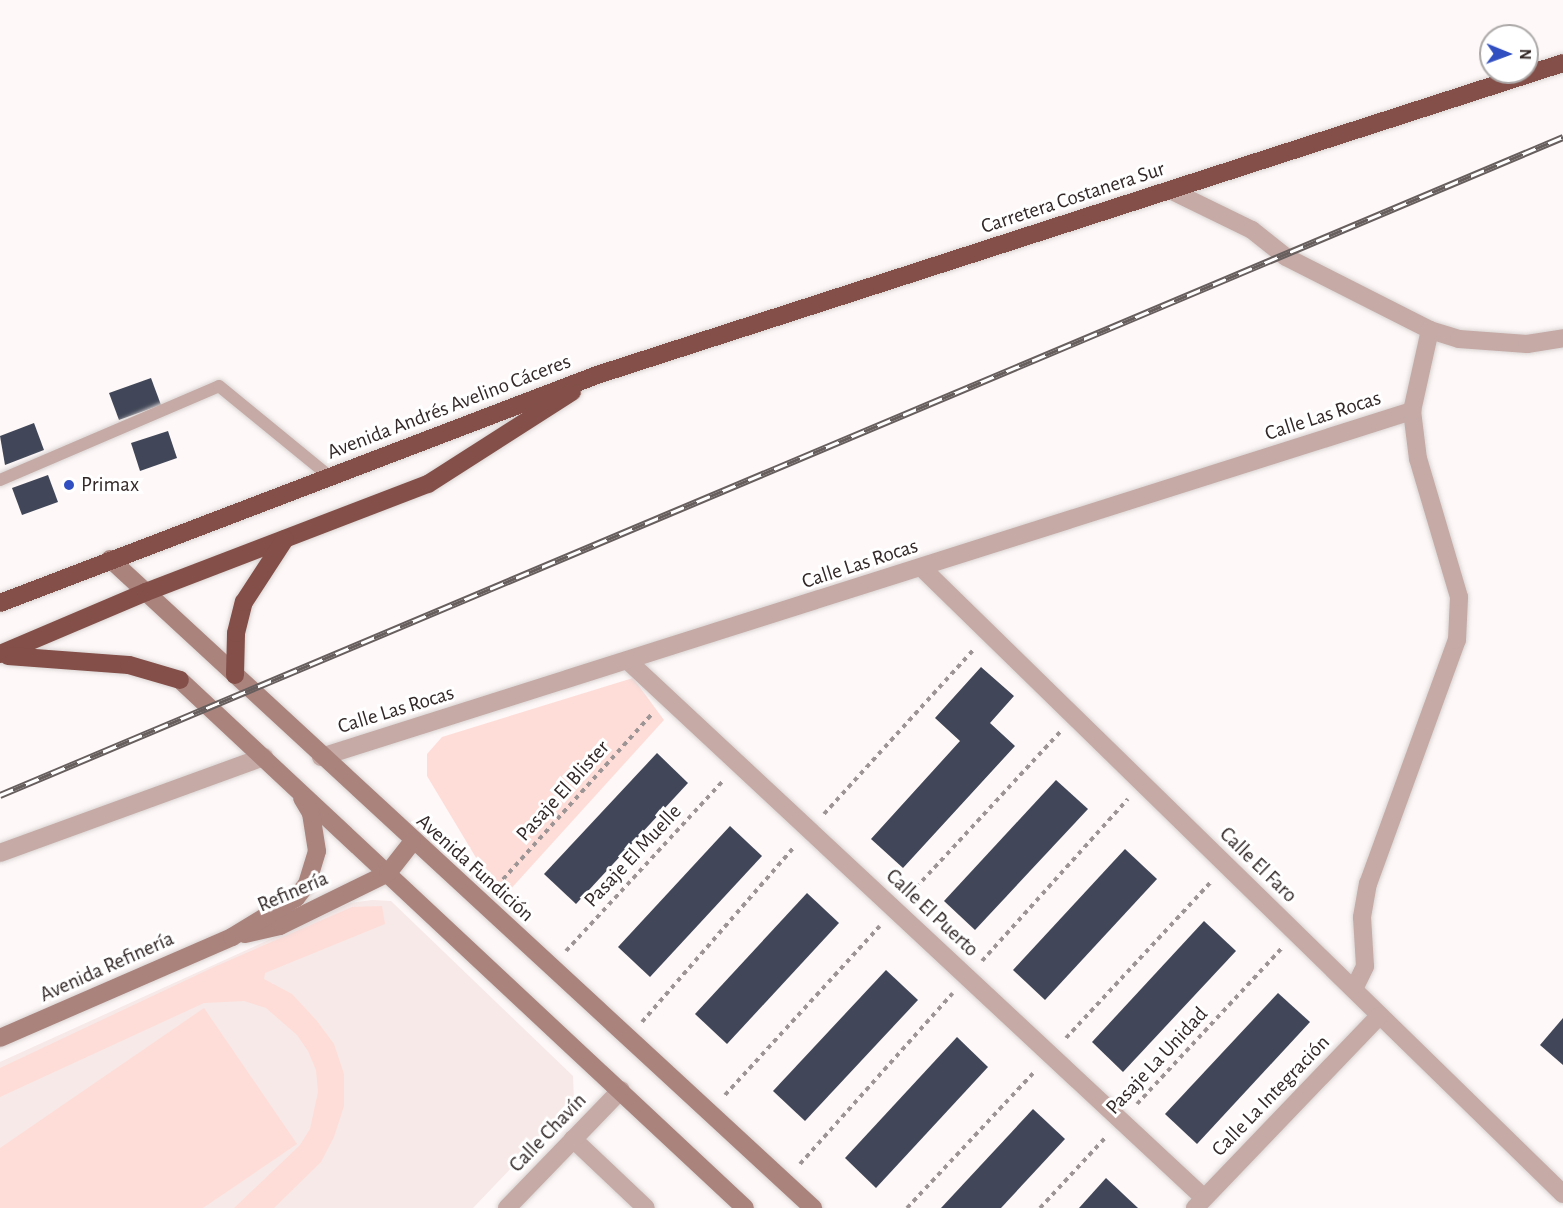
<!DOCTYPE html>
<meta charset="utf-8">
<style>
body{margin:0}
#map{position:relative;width:1563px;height:1208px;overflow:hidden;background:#fef8f8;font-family:"Alegreya Sans",sans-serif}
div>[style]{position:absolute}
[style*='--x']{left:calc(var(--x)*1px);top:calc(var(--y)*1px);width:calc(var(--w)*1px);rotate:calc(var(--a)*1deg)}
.built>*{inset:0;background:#f7e9e7}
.green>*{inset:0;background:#feddd8}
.building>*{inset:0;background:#414758}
.path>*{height:4px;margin-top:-2px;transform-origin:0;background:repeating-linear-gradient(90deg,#9d9595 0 4.5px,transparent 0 9px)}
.roads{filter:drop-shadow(0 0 2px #d9d3d2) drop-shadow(0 0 2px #d9d3d2)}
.lane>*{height:12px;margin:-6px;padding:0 6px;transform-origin:6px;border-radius:6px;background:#c5aaa6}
.street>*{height:18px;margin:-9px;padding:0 9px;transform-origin:9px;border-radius:9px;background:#c5aaa6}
.secondary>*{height:18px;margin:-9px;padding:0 9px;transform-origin:9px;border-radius:9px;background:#aa837d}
.highway>*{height:18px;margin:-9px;padding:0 9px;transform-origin:9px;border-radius:9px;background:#834f48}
.rail>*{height:7px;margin-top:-3.5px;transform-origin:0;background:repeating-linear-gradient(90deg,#fff 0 14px,#675e5e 0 28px);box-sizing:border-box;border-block:2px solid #675e5e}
.dots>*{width:16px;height:16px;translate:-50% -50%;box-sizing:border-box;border:3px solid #fff;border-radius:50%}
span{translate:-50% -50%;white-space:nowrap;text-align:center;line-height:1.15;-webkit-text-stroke:6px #fff;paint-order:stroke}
.street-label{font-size:21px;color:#322827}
.poi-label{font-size:21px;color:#322827}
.left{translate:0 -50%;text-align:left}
.north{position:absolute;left:1479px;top:24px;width:60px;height:60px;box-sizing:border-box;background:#fff;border:2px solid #ada9a9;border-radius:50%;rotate:91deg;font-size:16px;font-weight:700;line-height:24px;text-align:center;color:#322827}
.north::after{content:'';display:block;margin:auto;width:21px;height:27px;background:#314fc0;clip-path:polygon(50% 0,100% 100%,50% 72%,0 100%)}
</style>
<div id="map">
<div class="built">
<div style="clip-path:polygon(372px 900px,391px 901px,573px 1076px,574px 1102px,473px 1208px,0 1208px,0 1062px,350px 903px)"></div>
</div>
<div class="green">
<div style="clip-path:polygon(633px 678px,664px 720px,508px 892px,487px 876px,427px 776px,427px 754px,442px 737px)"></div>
<div style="clip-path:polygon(382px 906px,385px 924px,265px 973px,264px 979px,292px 994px,317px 1021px,334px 1044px,344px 1074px,344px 1106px,334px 1137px,321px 1162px,274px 1208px,234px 1208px,300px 1145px,310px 1129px,318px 1092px,316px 1070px,308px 1051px,297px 1035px,266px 1008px,244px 1001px,204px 1003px,0 1097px,0 1068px,214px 967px,352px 907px)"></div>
<div style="clip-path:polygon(204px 1008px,297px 1144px,203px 1208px,0 1208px,0 1148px)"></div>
</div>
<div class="building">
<div style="clip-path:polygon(151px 378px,161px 405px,119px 420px,109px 393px)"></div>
<div style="clip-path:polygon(34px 423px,44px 450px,5px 465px,0 436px)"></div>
<div style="clip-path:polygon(168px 431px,177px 458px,140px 471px,131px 443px)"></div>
<div style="clip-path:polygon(48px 475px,58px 502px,22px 515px,12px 488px)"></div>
<div style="clip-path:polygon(981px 667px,1014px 696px,990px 723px,1015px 746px,903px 868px,871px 839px,960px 741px,935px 718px)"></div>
<div style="clip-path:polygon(657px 753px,688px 783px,576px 904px,544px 874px)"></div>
<div style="clip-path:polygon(1056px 780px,1088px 809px,975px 930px,944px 901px)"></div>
<div style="clip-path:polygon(730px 826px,762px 856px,650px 977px,618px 947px)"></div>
<div style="clip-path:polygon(1125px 849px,1157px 879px,1045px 1000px,1013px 970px)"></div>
<div style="clip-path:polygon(807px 893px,839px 923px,727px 1044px,695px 1014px)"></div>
<div style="clip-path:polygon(1204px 921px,1236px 951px,1123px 1072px,1092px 1042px)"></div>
<div style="clip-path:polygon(886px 970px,918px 1000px,805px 1121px,773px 1091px)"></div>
<div style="clip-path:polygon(1278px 993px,1310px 1022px,1197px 1144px,1165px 1114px)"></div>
<div style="clip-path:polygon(1563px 1018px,1563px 1065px,1540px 1045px)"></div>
<div style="clip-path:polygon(957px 1037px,988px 1067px,876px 1188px,845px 1158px)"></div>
<div style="clip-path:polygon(1033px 1109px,1065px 1139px,1001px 1208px,941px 1208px)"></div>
<div style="clip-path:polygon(1106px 1178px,1138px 1208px,1079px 1208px)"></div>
</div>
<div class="path">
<div style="--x:824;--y:814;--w:223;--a:-47.7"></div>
<div style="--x:497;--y:886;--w:233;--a:-48"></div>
<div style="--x:910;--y:894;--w:221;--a:-47.2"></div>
<div style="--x:566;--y:951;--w:233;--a:-47.3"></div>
<div style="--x:982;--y:961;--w:218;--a:-48"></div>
<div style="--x:642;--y:1022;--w:233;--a:-49"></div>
<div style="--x:1066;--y:1038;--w:214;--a:-47.1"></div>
<div style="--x:725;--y:1095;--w:229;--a:-47.5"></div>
<div style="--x:1137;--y:1104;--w:212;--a:-47.1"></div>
<div style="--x:800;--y:1164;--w:229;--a:-48.2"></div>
<div style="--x:907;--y:1208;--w:189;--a:-46.9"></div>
<div style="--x:1040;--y:1208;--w:96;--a:-47.1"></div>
</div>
<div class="roads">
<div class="lane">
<div style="--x:0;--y:480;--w:238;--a:-23.2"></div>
<div style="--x:219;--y:386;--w:142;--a:39.3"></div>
</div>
<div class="street">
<div style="--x:1172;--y:191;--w:89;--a:26"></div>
<div style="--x:1252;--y:230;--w:43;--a:38.5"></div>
<div style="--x:1286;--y:257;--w:161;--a:26.9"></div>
<div style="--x:1430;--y:330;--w:30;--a:17"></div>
<div style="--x:1459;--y:339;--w:68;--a:4.2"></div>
<div style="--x:1527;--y:344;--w:36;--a:-9"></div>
<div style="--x:922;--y:568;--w:896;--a:44.32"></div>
<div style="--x:628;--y:661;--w:787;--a:42.99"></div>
<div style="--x:321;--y:757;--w:1145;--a:-17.6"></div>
<div style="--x:0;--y:853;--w:281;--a:-20"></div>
<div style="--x:1354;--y:989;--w:25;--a:-64"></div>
<div style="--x:1365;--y:966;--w:49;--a:-93.5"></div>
<div style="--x:1362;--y:917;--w:34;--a:-80"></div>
<div style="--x:1368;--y:884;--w:260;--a:-70"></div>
<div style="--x:1457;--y:640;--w:43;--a:-87.3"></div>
<div style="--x:1459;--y:597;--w:144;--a:-106.5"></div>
<div style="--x:1418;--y:459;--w:48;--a:-97.1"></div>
<div style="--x:1412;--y:411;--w:83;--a:-77.5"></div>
<div style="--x:573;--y:1139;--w:100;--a:43.4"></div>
<div style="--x:507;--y:1208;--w:164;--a:-46"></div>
<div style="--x:1195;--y:1208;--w:266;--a:-46.2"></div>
</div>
<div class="secondary">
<div style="--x:110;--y:559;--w:957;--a:42.71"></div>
<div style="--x:180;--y:680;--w:773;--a:43.06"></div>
<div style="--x:245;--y:934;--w:36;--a:-13"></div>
<div style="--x:280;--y:926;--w:120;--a:-26.1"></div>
<div style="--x:388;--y:873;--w:39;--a:-52"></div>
<div style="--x:0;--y:1038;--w:253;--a:-23.5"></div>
<div style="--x:232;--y:937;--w:75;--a:-31.4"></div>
<div style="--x:296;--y:898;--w:18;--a:-52"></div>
<div style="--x:307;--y:884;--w:34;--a:-73"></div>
<div style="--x:317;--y:851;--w:38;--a:-99"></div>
<div style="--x:311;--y:813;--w:17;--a:-121"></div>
</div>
<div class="highway">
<div style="--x:0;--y:603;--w:639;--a:-20.9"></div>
<div style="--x:597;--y:375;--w:1015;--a:-17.9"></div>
<div style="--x:0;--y:654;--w:159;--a:-23"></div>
<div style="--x:146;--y:592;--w:302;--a:-21"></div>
<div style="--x:428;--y:484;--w:171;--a:-32.6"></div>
<div style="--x:8;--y:656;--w:121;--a:4.3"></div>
<div style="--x:129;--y:665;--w:53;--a:16.4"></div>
<div style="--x:235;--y:675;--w:42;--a:-88.6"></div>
<div style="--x:236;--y:633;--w:32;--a:-76"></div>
<div style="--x:244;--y:602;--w:75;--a:-56.9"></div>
</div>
</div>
<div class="rail">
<div style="--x:0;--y:795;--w:1696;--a:-22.83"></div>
</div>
<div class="dots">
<div style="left:69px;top:485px;background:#314fc0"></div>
</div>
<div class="street-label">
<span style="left:1073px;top:198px;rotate:-18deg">Carretera Costanera Sur</span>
<span style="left:449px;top:407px;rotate:-21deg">Avenida Andrés Avelino Cáceres</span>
<span style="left:1323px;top:416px;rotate:-18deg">Calle Las Rocas</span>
<span style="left:860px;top:564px;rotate:-18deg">Calle Las Rocas</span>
<span style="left:396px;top:710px;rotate:-17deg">Calle Las Rocas</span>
<span style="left:563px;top:791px;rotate:-48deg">Pasaje El Blister</span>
<span style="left:633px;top:856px;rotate:-47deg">Pasaje El Muelle</span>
<span style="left:1258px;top:865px;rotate:44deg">Calle El Faro</span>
<span style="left:475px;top:868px;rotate:42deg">Avenida Fundición</span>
<span style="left:293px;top:892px;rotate:-23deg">Refinería</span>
<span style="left:932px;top:913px;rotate:43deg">Calle El Puerto</span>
<span style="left:107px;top:967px;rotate:-24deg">Avenida Refinería</span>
<span style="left:1157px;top:1061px;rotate:-47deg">Pasaje La Unidad</span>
<span style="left:1271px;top:1096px;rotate:-46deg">Calle La Integración</span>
<span style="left:548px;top:1133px;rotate:-46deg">Calle Chavín</span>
</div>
<div class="poi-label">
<span class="left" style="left:81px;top:485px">Primax</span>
</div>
<div class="north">N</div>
</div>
